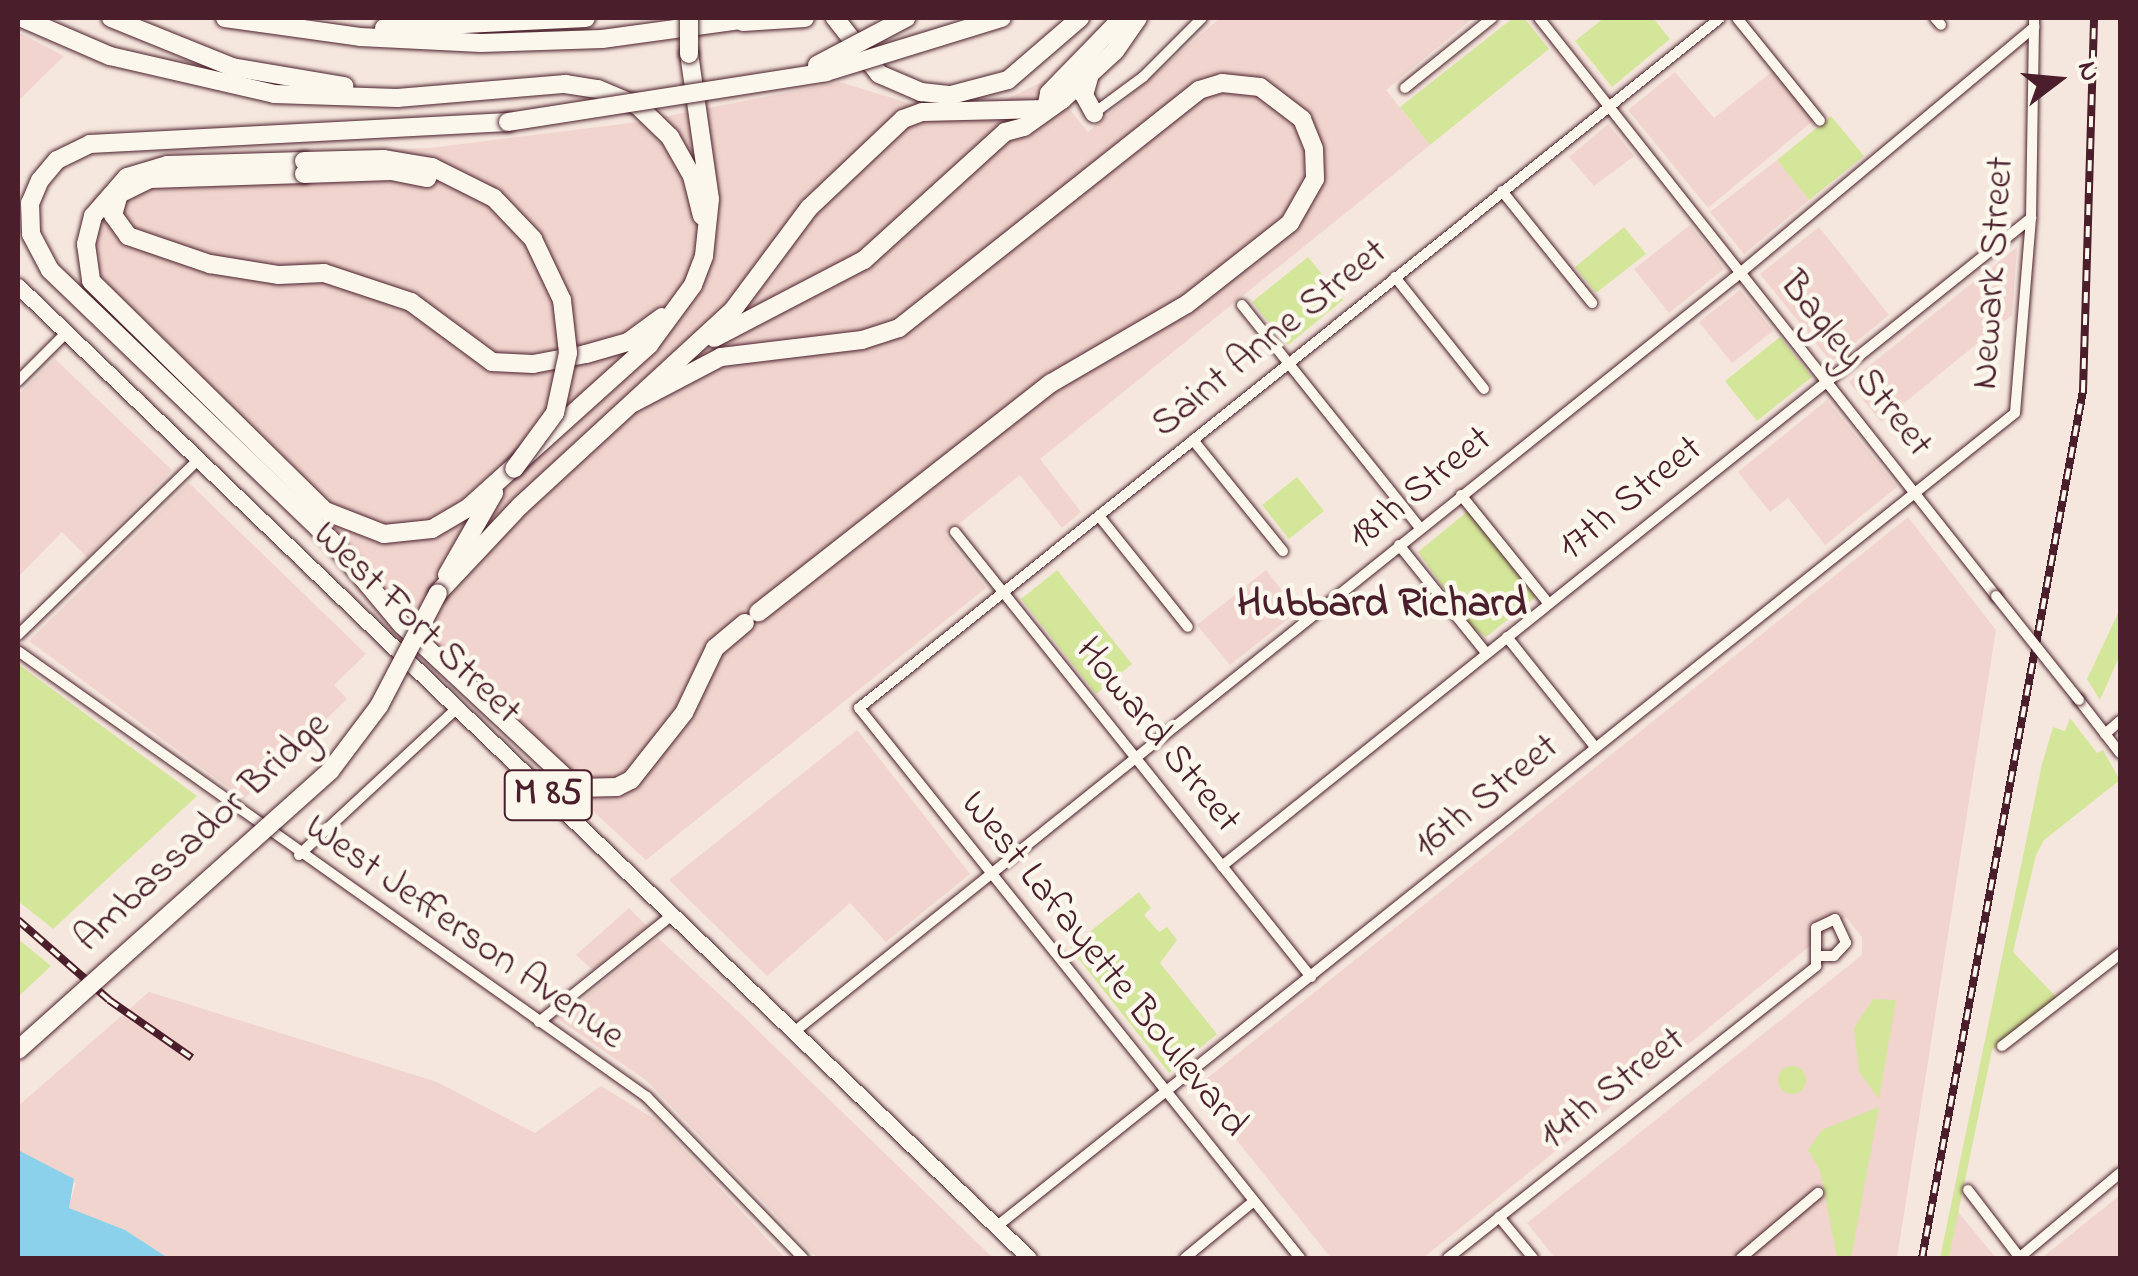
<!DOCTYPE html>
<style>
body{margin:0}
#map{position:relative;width:2138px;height:1276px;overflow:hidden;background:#f6e7de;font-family:"Indie Flower",sans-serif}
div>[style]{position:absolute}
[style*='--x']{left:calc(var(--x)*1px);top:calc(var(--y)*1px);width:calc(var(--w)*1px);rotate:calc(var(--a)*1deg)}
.built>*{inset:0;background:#f0d4cd}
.green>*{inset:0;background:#d4e69a}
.round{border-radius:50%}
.water>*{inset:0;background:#8bd1ec}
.roads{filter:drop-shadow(0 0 2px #4a1f2b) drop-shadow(0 0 2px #4a1f2b)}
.street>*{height:10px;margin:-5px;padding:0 5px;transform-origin:5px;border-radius:5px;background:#fbf7ec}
.primary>*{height:15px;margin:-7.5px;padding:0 7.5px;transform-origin:7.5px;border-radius:7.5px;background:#fbf7ec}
.highway>*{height:18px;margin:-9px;padding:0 9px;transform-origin:9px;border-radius:9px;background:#fbf7ec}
.rail>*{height:8px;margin-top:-4px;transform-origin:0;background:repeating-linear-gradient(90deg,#fbf7ec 0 11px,#4a1f2b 0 22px);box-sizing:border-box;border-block:2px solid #4a1f2b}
.bridges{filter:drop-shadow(0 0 2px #4a1f2b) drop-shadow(0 0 2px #4a1f2b)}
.street-bridge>*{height:10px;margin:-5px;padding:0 5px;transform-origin:5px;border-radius:5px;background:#fbf7ec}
.highway-bridge>*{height:18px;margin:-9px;padding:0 9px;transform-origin:9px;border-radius:9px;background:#fbf7ec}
span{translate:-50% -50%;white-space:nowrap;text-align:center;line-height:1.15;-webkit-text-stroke:9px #fbf7ec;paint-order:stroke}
.shield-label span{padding:2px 8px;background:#fbf7ec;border:2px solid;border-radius:8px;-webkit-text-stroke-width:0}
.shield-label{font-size:38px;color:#4a1f2b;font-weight:700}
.street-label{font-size:40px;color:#4a1f2b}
.neighbourhood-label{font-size:42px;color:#4a1f2b;font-weight:700}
.frame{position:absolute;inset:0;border:20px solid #4a1f2b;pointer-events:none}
.north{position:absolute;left:2008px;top:30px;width:100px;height:100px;-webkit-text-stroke:8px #fbf7ec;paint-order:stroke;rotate:74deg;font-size:28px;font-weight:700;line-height:40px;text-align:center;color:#4a1f2b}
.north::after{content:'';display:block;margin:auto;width:35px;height:45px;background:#4a1f2b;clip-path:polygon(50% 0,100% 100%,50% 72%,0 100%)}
</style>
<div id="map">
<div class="built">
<div style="clip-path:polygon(1220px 18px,1473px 18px,1386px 90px,1430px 145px,1040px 459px,1081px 512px,1062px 528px,1020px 475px,945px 535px,986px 588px,646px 860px,394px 628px,342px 543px,92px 299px,79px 263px,80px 228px,94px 196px,124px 170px,156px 156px,430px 148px,638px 122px,840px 82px,918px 106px,999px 103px,1046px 80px,1088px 132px)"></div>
<div style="clip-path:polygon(18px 32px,64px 56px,18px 101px)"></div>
<div style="clip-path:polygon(1774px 70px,1814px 120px,1708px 208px,1628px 110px,1675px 72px,1714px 118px)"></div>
<div style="clip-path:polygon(1608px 124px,1634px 156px,1594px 186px,1569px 157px)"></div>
<div style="clip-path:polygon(1777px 160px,1809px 200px,1744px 254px,1710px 212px)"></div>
<div style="clip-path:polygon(1690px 225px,1724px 269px,1669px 313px,1634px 269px)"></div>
<div style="clip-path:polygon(1819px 227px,1889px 315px,1831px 362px,1760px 274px)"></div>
<div style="clip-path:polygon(2017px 247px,2012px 315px,1881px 422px,1849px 382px)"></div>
<div style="clip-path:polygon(1740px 290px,1773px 331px,1732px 363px,1699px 322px)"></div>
<div style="clip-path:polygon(55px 359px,172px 470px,87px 557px,62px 532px,18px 577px,18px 395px)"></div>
<div style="clip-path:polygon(1827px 400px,1897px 487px,1825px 545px,1788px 498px,1770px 512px,1738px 472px)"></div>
<div style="clip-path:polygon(189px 483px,366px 654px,334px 685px,347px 699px,244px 799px,29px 641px)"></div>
<div style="clip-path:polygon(1908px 517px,1996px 630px,1897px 1258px,1555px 1258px,1527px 1223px,1862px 955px,1862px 937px,1846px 917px,1423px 1258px,1331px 1258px,1195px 1088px)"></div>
<div style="clip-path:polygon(1266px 570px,1298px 611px,1230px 665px,1197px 625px)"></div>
<div style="clip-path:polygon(857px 730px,970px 874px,886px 942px,850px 903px,767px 976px,669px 880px)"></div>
<div style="clip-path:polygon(629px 908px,647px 926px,593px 970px,576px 955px)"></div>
<div style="clip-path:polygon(658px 938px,743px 1016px,993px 1258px,817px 1258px,647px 1081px,558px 1019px)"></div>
<div style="clip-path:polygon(149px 992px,437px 1082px,535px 1133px,601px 1086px,656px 1120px,785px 1258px,168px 1258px,125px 1230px,68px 1208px,76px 1183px,18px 1150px,18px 1106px)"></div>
<div style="clip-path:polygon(2120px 1195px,2120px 1258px,2041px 1258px,2043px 1257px)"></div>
<div style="clip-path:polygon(1958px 1212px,1996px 1258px,1949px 1258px)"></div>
</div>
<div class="green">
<div style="clip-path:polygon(1513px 18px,1524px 18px,1549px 49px,1430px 145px,1400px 107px)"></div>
<div style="clip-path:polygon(1604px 18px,1653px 18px,1670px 39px,1612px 87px,1575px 41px)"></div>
<div style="clip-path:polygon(1831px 116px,1864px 156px,1809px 200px,1777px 160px)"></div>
<div style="clip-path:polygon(1624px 227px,1646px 254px,1596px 293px,1575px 267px)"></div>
<div style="clip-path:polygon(1308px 257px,1343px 300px,1288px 345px,1252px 302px)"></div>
<div style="clip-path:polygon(1780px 337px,1812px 377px,1757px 421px,1725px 381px)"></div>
<div style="clip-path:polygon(1297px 477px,1324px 511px,1289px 539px,1262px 505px)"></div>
<div style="clip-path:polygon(1468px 511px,1536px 597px,1486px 637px,1472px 627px,1418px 552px)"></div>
<div style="clip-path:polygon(1057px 570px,1132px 664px,1096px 694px,1021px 599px)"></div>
<div style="clip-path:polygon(2120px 609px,2120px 655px,2100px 700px,2087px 679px)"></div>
<div style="clip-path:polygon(18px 664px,197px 796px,53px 929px,18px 901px)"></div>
<div style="clip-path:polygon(2070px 718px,2097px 753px,2103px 750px,2120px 780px,2044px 840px,2036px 855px,2013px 952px,2058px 999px,1992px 1050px,1949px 1258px,1940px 1258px,2042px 764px,2053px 727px,2065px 731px)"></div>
<div style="clip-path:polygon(1139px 892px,1151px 908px,1144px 915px,1159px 932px,1167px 927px,1177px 940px,1160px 963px,1217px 1034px,1169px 1073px,1070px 948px)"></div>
<div style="clip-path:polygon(18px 939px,51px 966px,18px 997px)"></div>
<div style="clip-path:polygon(1873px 999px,1896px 1000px,1879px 1099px,1859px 1072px,1854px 1028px)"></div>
<div class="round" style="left:1778px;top:1066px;width:28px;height:28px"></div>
<div style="clip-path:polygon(1879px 1107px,1851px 1258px,1837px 1258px,1820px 1170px,1808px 1150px,1822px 1130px)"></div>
</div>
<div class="water">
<div style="clip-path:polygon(18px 1150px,74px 1179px,69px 1208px,125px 1230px,168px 1258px,18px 1258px)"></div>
</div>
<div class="roads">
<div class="street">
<div style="--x:1539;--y:18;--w:737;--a:51.67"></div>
<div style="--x:1737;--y:18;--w:132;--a:51.1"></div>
<div style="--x:1935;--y:18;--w:9;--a:49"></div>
<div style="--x:1405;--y:88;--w:112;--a:-38.8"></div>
<div style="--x:1094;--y:113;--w:61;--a:-36.3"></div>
<div style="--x:1143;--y:77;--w:83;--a:-45"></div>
<div style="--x:1502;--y:191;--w:144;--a:51.2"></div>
<div style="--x:1395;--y:277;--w:143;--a:51.5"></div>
<div style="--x:1242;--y:305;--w:285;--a:51.4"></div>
<div style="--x:18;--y:381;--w:68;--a:-45"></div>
<div style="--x:1193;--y:440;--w:143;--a:51"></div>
<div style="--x:1461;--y:495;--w:139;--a:51.1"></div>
<div style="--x:1099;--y:516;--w:142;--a:51.3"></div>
<div style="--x:955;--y:532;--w:570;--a:51.34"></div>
<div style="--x:1399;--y:545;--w:139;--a:51.1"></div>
<div style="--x:18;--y:635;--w:251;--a:-44.2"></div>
<div style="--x:1507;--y:637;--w:142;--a:51.3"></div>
<div style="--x:18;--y:651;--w:771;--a:35.34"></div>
<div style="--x:647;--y:1097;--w:224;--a:45.9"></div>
<div style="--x:2079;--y:700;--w:67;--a:52.3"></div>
<div style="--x:2105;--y:734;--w:20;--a:-41"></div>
<div style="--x:299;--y:855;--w:216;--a:-42.9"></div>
<div style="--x:1222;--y:866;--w:1037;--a:-38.69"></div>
<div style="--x:539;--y:1022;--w:171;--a:-38.8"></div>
<div style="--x:794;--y:1032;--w:1204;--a:-38.73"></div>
<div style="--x:1733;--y:279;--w:393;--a:-39.9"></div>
<div style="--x:2002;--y:1046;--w:150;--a:-37.9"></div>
<div style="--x:1968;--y:1190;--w:86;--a:52.6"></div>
<div style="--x:1499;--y:1217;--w:53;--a:50.3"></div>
<div style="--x:996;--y:1227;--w:1304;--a:-38.62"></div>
<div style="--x:2015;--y:413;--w:196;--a:-85.3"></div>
<div style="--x:2031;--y:218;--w:200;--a:-89.1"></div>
<div style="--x:2020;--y:1257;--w:131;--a:-40"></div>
<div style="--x:1185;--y:1258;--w:89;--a:-39.6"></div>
<div style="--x:1300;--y:1258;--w:705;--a:-128.72"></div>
<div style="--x:859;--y:708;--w:1103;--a:-38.71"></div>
<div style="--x:1448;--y:1258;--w:470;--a:-38.4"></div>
<div style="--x:1816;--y:966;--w:38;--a:-90"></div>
<div style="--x:1816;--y:928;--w:21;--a:-25"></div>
<div style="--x:1835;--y:919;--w:26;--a:65"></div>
<div style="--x:1846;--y:943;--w:18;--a:133"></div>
<div style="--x:1834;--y:956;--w:14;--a:180"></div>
<div style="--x:1741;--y:1258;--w:101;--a:-40.2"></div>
</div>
<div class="primary">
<div style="--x:18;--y:286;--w:1402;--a:43.87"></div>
</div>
<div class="highway">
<div style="--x:22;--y:18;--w:96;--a:23.4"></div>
<div style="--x:110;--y:56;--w:168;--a:13"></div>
<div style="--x:274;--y:94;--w:123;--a:1.9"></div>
<div style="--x:397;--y:98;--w:169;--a:-4.8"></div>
<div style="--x:565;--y:84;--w:33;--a:9"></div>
<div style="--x:598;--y:89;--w:43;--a:23"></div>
<div style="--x:638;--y:106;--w:45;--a:44.1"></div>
<div style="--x:670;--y:137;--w:45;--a:60.6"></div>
<div style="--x:692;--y:176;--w:41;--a:76"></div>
<div style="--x:111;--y:18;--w:131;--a:22"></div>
<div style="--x:232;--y:67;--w:114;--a:9.6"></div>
<div style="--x:225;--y:18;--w:136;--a:8"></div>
<div style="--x:360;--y:37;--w:121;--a:2.8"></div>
<div style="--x:481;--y:43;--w:121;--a:-1.9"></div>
<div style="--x:602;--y:39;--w:154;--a:-7.8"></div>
<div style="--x:835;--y:18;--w:71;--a:51.8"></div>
<div style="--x:879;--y:74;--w:46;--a:23.2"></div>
<div style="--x:921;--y:92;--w:30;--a:6"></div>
<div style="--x:951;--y:95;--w:59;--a:-14.7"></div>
<div style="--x:1008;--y:80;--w:95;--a:-40.7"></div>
<div style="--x:743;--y:22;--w:62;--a:-3.7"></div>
<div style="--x:384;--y:28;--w:202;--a:-2.8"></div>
<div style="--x:1090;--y:74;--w:22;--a:106"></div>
<div style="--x:1084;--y:95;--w:21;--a:61"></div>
<div style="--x:1046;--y:109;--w:16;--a:-79"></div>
<div style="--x:1049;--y:93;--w:105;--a:-45.8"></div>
<div style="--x:508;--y:122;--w:419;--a:177"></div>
<div style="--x:90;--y:144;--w:37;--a:154"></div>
<div style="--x:57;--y:160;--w:26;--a:130"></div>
<div style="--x:40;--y:180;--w:25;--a:113"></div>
<div style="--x:30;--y:203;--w:31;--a:88"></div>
<div style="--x:31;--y:234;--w:41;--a:62.2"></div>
<div style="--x:50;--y:270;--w:388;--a:43.9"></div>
<div style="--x:330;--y:539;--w:112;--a:50.1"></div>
<div style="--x:402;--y:625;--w:239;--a:43"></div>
<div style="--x:577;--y:788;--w:40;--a:-1.4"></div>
<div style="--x:617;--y:787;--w:16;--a:-27"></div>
<div style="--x:631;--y:780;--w:85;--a:-51.7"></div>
<div style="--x:684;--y:713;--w:72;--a:-64.5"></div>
<div style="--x:715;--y:648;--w:39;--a:-40"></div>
<div style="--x:304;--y:161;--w:137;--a:178.3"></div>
<div style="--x:167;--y:165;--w:42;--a:163.3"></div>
<div style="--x:127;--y:177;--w:52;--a:131.1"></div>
<div style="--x:93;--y:216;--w:29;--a:104"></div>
<div style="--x:86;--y:244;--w:37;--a:82"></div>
<div style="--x:91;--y:281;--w:328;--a:44.5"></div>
<div style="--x:325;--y:511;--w:63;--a:21.3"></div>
<div style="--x:384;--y:534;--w:48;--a:-5.9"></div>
<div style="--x:432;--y:529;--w:42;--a:-30.3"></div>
<div style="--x:468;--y:508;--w:244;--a:-42"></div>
<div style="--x:649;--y:345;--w:74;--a:-53.7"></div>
<div style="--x:693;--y:285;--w:31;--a:-69"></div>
<div style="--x:704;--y:256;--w:57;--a:-84"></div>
<div style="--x:710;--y:199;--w:147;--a:-98.2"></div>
<div style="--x:304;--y:174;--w:154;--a:178.1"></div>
<div style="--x:150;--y:179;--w:34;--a:154"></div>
<div style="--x:119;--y:194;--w:22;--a:106"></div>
<div style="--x:113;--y:215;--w:26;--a:54"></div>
<div style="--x:128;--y:236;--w:87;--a:18.9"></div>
<div style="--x:210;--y:264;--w:70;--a:9.1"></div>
<div style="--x:279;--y:275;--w:45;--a:-2.5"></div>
<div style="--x:324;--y:273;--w:92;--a:18.4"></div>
<div style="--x:411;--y:302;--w:101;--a:36.5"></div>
<div style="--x:492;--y:362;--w:41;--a:2.8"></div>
<div style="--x:533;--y:364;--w:54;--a:-10.7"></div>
<div style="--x:586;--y:354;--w:44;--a:-15.9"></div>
<div style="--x:628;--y:342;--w:42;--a:-36.3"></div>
<div style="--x:714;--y:338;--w:169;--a:-27.5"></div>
<div style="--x:864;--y:260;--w:190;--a:-42.2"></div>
<div style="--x:1005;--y:132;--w:20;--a:-15"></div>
<div style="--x:1024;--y:127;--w:47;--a:-35.4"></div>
<div style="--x:1062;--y:100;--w:72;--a:-42.8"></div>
<div style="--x:1115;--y:51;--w:40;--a:-55.1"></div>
<div style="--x:633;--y:403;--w:99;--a:-27.6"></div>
<div style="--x:721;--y:357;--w:142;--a:-6.9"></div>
<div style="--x:862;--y:340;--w:39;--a:-18"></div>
<div style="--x:899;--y:328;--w:383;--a:-38.4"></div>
<div style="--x:1199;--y:90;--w:24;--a:-17"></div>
<div style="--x:1222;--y:83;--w:38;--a:6"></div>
<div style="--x:1260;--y:87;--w:53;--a:37.3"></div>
<div style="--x:1302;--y:119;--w:32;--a:68"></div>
<div style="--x:1314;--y:149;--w:30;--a:88"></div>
<div style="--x:1315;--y:179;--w:51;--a:119.6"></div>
<div style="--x:1290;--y:223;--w:131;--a:141.8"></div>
<div style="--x:1187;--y:304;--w:157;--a:149.8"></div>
<div style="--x:1051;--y:383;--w:372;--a:141.9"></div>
<div style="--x:447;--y:575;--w:95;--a:-60.2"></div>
<div style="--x:438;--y:593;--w:121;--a:-46.7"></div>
<div style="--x:521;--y:505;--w:288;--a:-42.6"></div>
<div style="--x:733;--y:310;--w:127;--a:-53.3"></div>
<div style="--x:809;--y:208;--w:129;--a:-43.4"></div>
<div style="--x:903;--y:119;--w:20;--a:-20"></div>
<div style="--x:922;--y:112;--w:124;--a:-1.4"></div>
</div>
</div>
<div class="rail">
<div style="--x:18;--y:920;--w:121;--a:41.3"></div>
<div style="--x:109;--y:1000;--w:101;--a:34.9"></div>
<div style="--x:1922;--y:1258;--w:882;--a:-79.48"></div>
<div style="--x:2083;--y:391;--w:373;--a:-88.3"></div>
</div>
<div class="bridges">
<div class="street-bridge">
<div style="--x:1996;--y:596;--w:133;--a:51.4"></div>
</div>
<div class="highway-bridge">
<div style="--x:689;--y:18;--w:36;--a:90"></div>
<div style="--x:817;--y:65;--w:101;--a:-27.8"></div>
<div style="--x:508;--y:122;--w:322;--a:-8.9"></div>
<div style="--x:826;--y:72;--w:184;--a:-17.1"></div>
<div style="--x:304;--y:161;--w:79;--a:-1.5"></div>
<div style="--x:383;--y:159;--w:50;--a:9.3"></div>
<div style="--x:432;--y:167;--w:69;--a:26.6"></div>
<div style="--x:494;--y:198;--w:57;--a:46.4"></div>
<div style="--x:533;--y:239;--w:68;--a:64.6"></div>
<div style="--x:562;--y:300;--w:53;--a:83.5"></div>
<div style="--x:568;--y:353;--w:61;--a:102.2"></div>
<div style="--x:555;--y:413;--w:69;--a:126.2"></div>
<div style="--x:304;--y:174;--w:87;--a:-2"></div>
<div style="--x:391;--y:171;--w:37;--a:11"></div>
<div style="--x:18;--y:1050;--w:419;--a:-41.8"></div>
<div style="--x:330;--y:771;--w:81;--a:-53"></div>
<div style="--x:379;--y:706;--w:127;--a:-62.4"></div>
</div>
</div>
<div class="shield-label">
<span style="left:548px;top:795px">M 85</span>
</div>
<div class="street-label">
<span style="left:1994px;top:273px;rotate:-86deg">Newark Street</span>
<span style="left:1270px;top:339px;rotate:-39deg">Saint Anne Street</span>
<span style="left:1855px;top:365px;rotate:52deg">Bagley Street</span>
<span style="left:1421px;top:489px;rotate:-39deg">18th Street</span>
<span style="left:1631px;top:499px;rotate:-39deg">17th Street</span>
<span style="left:416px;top:624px;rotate:44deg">West Fort Street</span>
<span style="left:1157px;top:736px;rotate:51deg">Howard Street</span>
<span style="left:1487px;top:797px;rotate:-39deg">16th Street</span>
<span style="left:203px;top:833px;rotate:-43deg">Ambassador Bridge</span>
<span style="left:464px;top:933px;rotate:35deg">West Jefferson Avenue</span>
<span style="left:1103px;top:965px;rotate:51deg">West Lafayette Boulevard</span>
<span style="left:1613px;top:1089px;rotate:-38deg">14th Street</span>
</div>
<div class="neighbourhood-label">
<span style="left:1382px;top:605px">Hubbard Richard</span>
</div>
<div class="frame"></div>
<div class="north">N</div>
</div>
